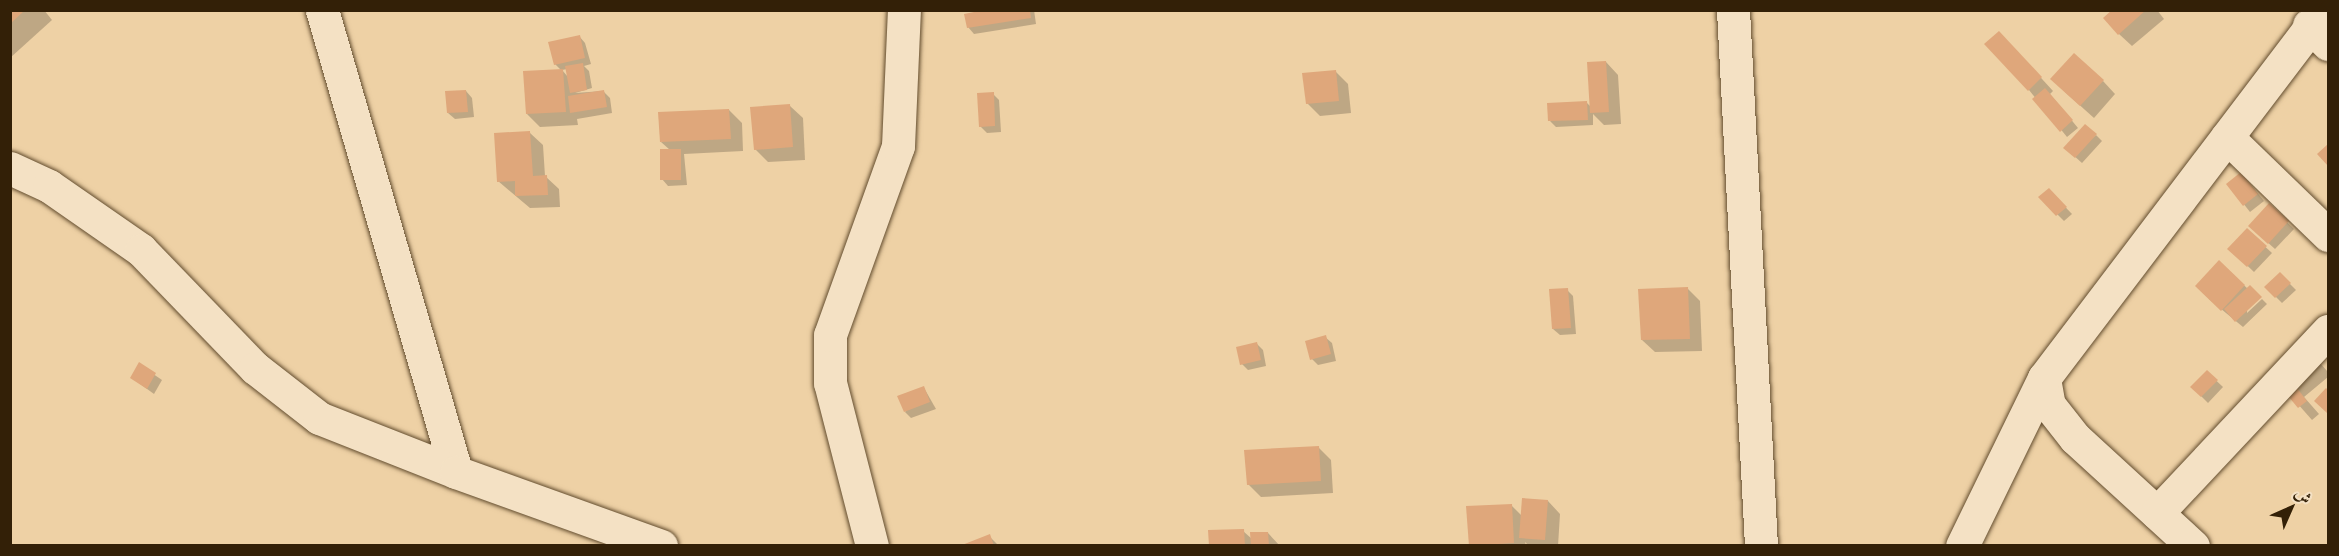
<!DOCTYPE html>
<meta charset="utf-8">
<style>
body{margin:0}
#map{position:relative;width:2339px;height:556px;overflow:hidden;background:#eed1a5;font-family:"Gentium Book Plus",Amiri,serif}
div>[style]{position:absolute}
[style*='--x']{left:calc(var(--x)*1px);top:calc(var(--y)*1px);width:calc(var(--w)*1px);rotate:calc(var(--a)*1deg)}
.shadow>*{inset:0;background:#0003}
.building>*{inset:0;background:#dfa77b}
.roads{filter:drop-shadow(0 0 2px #624c2e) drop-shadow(0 0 2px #624c2e)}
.street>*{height:33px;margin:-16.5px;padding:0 16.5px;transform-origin:16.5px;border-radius:16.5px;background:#f4e1c4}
span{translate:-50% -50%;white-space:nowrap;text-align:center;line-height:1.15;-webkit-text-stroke:4.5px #f4e1c4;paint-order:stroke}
.frame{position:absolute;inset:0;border:12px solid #332007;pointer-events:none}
.north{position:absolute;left:2261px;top:478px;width:60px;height:60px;-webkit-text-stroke:4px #f4e1c4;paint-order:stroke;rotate:45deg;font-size:16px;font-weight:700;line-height:24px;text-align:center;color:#332007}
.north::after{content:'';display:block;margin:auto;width:21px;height:27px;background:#332007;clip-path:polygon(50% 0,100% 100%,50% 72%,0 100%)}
</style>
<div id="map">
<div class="shadow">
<div style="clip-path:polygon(10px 10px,44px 10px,52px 20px,10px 58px)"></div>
<div style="clip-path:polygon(993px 10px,1034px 10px,1036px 24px,974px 34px,968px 27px)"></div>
<div style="clip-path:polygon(2114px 10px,2157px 10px,2164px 19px,2132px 46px,2119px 34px)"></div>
<div style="clip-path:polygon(evenodd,579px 36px,585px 43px,591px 64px,584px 66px,589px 71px,592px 88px,575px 93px,603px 91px,610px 98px,612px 113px,577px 119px,578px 125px,540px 127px,527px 114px,561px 70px,555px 64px,579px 36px,567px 69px,568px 77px,562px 70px,567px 69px)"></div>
<div style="clip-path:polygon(2011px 45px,2053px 91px,2050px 94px,2078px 128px,2067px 137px,2029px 90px)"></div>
<div style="clip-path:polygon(1606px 62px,1618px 75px,1621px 124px,1604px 125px,1593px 114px,1593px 125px,1556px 127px,1550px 121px,1586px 102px,1591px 107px)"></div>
<div style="clip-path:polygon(1335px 71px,1348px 84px,1351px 113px,1320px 116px,1307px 103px)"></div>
<div style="clip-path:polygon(2103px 81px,2115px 94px,2094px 118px,2065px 92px)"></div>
<div style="clip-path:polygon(466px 91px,472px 98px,474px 117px,455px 119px,448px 113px)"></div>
<div style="clip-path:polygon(993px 94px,999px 100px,1001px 132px,987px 133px,980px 126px)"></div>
<div style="clip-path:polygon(790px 106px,803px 118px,805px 160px,768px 162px,755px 149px)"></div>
<div style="clip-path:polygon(729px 110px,742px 123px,743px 151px,684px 154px,687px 185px,668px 186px,662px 179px,670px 150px,661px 142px)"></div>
<div style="clip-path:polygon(530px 133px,543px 145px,545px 176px,559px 189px,560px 207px,530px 208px,498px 181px)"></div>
<div style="clip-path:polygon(2096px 135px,2102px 141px,2082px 163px,2072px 154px)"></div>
<div style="clip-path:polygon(2247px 180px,2264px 201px,2250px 212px,2228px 184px)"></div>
<div style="clip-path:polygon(2049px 190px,2072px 214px,2064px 221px,2040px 197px)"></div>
<div style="clip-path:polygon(2269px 205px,2294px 229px,2275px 249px,2256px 232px)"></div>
<div style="clip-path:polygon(2247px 230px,2272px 253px,2254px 272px,2230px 249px)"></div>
<div style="clip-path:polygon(2219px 262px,2248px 289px,2247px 313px,2262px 299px,2267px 304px,2243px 327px,2209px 299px)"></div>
<div style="clip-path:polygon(2280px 274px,2296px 290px,2282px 303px,2266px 287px)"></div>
<div style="clip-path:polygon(1687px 288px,1700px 301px,1702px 351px,1655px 352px,1642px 340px)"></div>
<div style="clip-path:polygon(1567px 290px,1573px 296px,1576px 334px,1560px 335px,1553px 329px)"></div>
<div style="clip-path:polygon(1325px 337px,1332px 343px,1336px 361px,1318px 365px,1312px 359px)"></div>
<div style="clip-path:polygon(1256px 343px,1263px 350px,1266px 366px,1248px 370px,1242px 364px)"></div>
<div style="clip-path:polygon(2309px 351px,2328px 372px,2328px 377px,2304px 397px,2319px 414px,2312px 420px,2276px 379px)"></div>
<div style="clip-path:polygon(140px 365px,162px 380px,154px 394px,132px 378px)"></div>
<div style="clip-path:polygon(2207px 372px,2223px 387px,2208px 403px,2192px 387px)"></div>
<div style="clip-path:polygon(924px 388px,936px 409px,911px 418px,905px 412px)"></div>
<div style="clip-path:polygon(2326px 390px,2328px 392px,2328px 413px,2316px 401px)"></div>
<div style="clip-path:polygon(1318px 447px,1331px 460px,1333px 493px,1261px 497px,1248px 484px)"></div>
<div style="clip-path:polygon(1548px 501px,1560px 514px,1558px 546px,1529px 546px,1525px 542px,1526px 546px,1470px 546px,1511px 505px,1522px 516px)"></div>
<div style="clip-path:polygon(1243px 531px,1252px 539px,1268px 533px,1280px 546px,1210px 546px)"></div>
<div style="clip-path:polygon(989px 536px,999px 546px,966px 546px)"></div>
</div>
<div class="building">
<div style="clip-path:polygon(10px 10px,25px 10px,10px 24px)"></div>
<div style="clip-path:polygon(984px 10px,1030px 10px,1031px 18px,967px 28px,964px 14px)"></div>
<div style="clip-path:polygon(2112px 10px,2146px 10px,2118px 35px,2103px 18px)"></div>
<div style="clip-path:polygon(1999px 31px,2042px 77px,2028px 91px,1984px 44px)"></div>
<div style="clip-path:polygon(580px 35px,585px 58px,554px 65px,548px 42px)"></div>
<div style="clip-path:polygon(2074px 53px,2104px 80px,2080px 106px,2050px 79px)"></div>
<div style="clip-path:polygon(1606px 61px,1609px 112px,1590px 113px,1587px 62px)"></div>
<div style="clip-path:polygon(583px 63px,587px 90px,570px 93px,565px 66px)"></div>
<div style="clip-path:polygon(563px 69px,566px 112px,526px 114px,523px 71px)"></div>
<div style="clip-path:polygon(1336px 70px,1339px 101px,1306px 104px,1302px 73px)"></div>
<div style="clip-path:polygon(2045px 88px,2073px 120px,2060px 132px,2032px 99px)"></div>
<div style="clip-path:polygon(466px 90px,468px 112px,447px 113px,445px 91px)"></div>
<div style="clip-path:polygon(604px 90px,607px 107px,570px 113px,568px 96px)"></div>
<div style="clip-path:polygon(994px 92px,995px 126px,979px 127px,977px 93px)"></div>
<div style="clip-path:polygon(1587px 101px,1588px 120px,1548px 121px,1547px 103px)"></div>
<div style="clip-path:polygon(790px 104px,793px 147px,754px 150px,750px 107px)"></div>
<div style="clip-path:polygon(729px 109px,731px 139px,660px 142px,658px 112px)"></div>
<div style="clip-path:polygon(2085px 124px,2097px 134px,2075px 158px,2063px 148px)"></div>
<div style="clip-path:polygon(530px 131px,533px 176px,547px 175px,548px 195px,515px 196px,515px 181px,497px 182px,494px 133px)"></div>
<div style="clip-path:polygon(2328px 144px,2328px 166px,2317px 154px)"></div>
<div style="clip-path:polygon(660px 149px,681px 149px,681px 180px,660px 180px)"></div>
<div style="clip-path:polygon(2241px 172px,2258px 194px,2243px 206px,2226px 184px)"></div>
<div style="clip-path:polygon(2049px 188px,2067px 207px,2056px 216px,2038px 197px)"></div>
<div style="clip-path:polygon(2269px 203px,2289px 221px,2268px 244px,2248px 226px)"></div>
<div style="clip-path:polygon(2247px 228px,2267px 246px,2247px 267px,2227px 249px)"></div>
<div style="clip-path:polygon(2219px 260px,2245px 285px,2221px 311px,2195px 286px)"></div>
<div style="clip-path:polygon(2280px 272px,2291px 283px,2275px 298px,2264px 287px)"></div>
<div style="clip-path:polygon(2250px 285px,2262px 297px,2235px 322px,2224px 309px)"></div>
<div style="clip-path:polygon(1688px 287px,1690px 339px,1641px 340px,1638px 289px)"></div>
<div style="clip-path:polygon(1568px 288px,1571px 328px,1552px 329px,1549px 289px)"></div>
<div style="clip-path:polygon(1326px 335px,1331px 354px,1310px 360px,1305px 341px)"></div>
<div style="clip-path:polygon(1257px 342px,1261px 360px,1240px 365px,1236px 347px)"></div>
<div style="clip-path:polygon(139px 362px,156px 373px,147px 389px,130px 378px)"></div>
<div style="clip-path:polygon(2207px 370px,2218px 380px,2201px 397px,2190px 387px)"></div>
<div style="clip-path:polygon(2274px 379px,2293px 383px,2307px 401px,2298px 408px)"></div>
<div style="clip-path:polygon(924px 386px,930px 402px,904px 412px,897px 396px)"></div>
<div style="clip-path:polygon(2326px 388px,2328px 390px,2327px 413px,2314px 401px)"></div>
<div style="clip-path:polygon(1319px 446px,1321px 481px,1247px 485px,1244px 450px)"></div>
<div style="clip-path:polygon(1522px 498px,1548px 500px,1545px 540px,1519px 538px)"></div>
<div style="clip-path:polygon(1512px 504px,1514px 543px,1469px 546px,1466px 506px)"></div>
<div style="clip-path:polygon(1244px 529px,1245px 546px,1209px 546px,1208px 530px)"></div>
<div style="clip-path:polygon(1250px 532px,1268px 532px,1269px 546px,1251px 546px)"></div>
<div style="clip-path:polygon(990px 534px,994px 546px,962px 546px,962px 545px)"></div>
</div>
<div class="roads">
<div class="street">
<div style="--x:322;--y:10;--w:481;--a:73.8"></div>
<div style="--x:1733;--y:10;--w:537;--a:87.01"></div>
<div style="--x:2309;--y:25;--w:27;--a:45"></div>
<div style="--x:2227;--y:137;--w:141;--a:44.1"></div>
<div style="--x:10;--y:168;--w:43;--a:24.8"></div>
<div style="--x:49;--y:186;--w:112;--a:34.8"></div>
<div style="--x:141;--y:250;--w:164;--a:46"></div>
<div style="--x:255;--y:368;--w:81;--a:38"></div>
<div style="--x:319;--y:418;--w:147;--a:21.5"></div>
<div style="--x:456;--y:472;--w:218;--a:19.8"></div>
<div style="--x:2044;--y:378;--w:27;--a:80"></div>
<div style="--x:2049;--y:405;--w:42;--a:51.8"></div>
<div style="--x:2075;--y:438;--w:160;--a:42.5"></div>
<div style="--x:2157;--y:513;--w:250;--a:-46.8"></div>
<div style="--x:872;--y:546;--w:168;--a:-104.4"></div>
<div style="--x:830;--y:383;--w:48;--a:-90"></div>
<div style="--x:830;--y:335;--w:201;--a:-70.2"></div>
<div style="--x:898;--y:146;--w:136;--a:-87.5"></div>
<div style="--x:1962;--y:546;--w:187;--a:-64"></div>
<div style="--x:2044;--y:378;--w:462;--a:-52.8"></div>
</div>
</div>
<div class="frame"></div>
<div class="north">ش</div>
</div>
